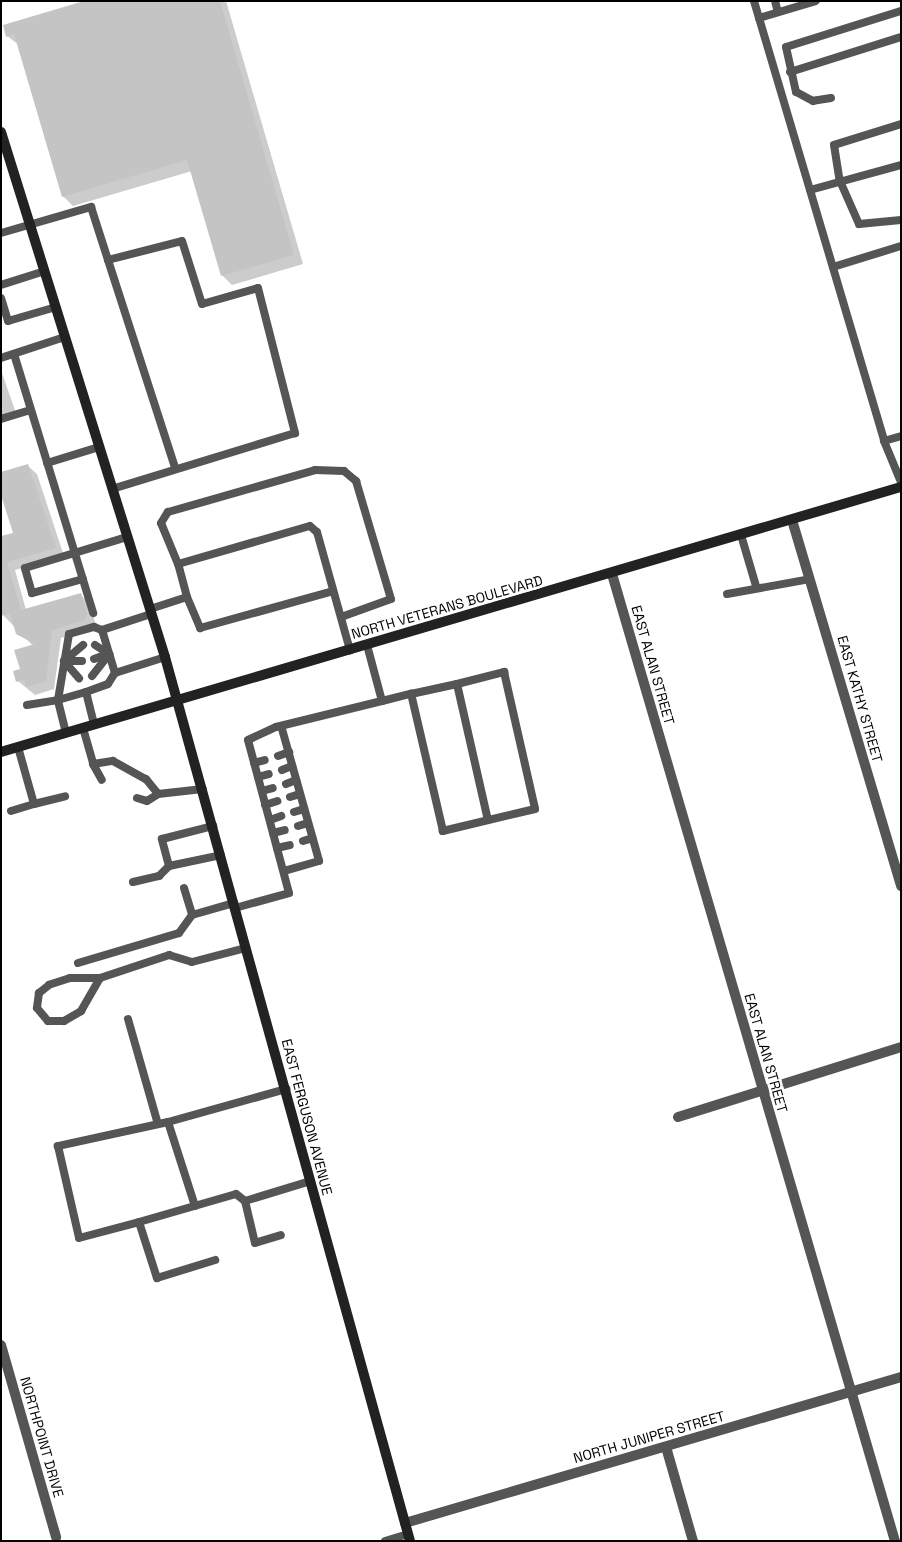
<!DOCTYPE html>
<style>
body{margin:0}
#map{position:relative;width:902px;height:1542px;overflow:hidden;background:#fff;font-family:"Space Grotesk",sans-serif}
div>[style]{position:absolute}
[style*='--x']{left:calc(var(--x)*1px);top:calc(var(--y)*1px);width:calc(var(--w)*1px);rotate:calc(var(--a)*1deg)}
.shadow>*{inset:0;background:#0003}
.building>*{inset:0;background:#c4c4c4}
.lane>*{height:8px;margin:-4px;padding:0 4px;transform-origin:4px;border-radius:4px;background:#555}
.street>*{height:10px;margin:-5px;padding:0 5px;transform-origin:5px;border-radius:5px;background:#555}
.secondary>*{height:10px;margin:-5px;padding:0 5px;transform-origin:5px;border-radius:5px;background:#222}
span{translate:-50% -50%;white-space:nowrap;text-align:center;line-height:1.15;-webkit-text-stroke:5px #fff;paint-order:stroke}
.street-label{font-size:14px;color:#000}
.frame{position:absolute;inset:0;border:2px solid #000;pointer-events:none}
</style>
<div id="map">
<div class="shadow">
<div style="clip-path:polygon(88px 1px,226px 1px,303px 264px,232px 285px,222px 275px,192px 171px,73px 206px,63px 196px,19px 45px,7px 36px)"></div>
<div style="clip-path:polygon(1px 370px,17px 416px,1px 421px)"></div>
<div style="clip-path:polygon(28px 466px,37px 474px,64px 556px,15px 570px,26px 610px,80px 594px,89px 603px,95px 622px,93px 629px,61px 638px,54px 689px,35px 695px,18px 681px,33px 646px,3px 615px,1px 537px,14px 534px)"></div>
</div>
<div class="building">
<div style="clip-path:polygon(84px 1px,220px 1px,294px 255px,221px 276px,187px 160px,62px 197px,14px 34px,6px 37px,3px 25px)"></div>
<div style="clip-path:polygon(28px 464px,56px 548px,7px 562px,21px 610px,81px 593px,87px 613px,85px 620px,52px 630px,46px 681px,26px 687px,24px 680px,16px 682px,13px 671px,20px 669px,14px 650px,35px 644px,16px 634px,10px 613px,1px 616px,1px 536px,13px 533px,1px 495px,1px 472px)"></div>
</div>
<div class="lane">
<div style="--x:754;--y:1;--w:459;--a:73.5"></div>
<div style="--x:884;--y:441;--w:44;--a:67.5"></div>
<div style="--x:775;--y:1;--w:11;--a:75"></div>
<div style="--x:759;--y:18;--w:59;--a:-16.6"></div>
<div style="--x:790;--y:72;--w:116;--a:-17.5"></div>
<div style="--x:831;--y:98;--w:18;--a:171"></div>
<div style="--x:813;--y:101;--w:19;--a:-152"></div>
<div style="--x:796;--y:92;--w:46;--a:-102.5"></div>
<div style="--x:786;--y:47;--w:121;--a:-17.4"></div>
<div style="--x:901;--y:124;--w:70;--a:162.6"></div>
<div style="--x:834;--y:145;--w:36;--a:81"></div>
<div style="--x:840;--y:181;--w:47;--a:66.2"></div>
<div style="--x:859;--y:224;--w:42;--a:-5.4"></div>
<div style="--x:810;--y:190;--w:94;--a:-15.4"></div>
<div style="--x:1;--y:233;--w:94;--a:-16.1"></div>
<div style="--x:91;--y:207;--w:56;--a:72.2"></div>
<div style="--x:108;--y:260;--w:76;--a:-14.4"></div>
<div style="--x:182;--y:241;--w:66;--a:72.4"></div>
<div style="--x:202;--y:304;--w:58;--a:-15.9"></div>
<div style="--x:258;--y:288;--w:150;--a:75.7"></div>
<div style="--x:295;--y:433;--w:191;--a:163"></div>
<div style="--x:108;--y:260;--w:218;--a:72.1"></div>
<div style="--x:833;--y:267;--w:71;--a:-17.2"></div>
<div style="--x:1;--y:285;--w:46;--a:-17.7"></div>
<div style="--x:1;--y:298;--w:24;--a:73"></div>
<div style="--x:8;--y:321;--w:50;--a:-16.3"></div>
<div style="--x:14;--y:354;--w:271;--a:73"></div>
<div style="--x:1;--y:358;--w:67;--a:-18.2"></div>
<div style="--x:1;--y:419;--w:30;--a:-17"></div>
<div style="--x:884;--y:441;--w:18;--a:-16"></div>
<div style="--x:47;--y:463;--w:54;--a:-17.1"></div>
<div style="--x:741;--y:535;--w:53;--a:73.6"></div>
<div style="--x:178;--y:564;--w:44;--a:-112.5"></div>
<div style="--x:161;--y:523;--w:13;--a:-58"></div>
<div style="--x:168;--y:512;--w:153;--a:-15.9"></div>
<div style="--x:315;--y:470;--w:29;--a:2"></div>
<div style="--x:344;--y:471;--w:16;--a:40"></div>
<div style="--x:356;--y:481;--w:123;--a:73.5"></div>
<div style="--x:391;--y:599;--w:53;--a:160.2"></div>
<div style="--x:83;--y:579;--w:53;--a:164.6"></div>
<div style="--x:32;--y:593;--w:26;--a:-106"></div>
<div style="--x:25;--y:568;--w:107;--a:-16.9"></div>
<div style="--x:727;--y:594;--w:84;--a:-10.2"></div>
<div style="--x:187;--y:597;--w:34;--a:67"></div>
<div style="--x:200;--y:628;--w:138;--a:-15.5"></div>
<div style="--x:150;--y:609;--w:39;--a:-18"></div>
<div style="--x:187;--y:597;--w:34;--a:-105"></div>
<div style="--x:178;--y:564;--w:137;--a:-16.1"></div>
<div style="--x:310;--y:526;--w:9;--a:41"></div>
<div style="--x:317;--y:532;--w:123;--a:74.4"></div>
<div style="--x:151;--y:614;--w:52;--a:161.9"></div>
<div style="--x:102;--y:630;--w:45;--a:73.2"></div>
<div style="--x:115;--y:673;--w:52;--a:-17.7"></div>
<div style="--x:95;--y:645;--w:17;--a:33"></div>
<div style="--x:94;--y:659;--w:15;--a:-20"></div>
<div style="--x:64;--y:661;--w:25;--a:-40"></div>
<div style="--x:64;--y:661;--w:23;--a:49"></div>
<div style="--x:64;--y:661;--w:18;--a:0"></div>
<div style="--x:92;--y:676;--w:28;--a:-52"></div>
<div style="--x:457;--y:684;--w:139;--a:77.2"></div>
<div style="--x:86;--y:692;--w:23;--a:-20"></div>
<div style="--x:108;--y:684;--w:13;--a:-58"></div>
<div style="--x:382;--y:701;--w:30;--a:-14"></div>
<div style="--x:411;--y:694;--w:47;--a:-12.3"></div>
<div style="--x:457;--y:684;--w:49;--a:-14.3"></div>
<div style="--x:504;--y:672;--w:140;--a:77.2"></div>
<div style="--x:535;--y:809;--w:95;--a:166.6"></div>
<div style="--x:443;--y:831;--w:141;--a:-103.1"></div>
<div style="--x:27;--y:705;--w:31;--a:-9"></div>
<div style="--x:58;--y:700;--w:67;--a:-80.5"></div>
<div style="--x:69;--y:634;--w:26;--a:-16"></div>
<div style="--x:94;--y:627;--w:9;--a:21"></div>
<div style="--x:83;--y:728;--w:37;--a:74"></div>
<div style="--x:93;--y:764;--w:20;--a:-9"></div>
<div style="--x:113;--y:761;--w:38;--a:29"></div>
<div style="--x:146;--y:779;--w:19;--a:51"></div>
<div style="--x:158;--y:794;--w:45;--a:-6.3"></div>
<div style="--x:282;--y:729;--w:137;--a:74.3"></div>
<div style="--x:319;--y:861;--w:36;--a:164"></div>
<div style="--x:66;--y:733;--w:34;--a:-104"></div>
<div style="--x:58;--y:700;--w:29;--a:-16"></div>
<div style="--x:86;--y:692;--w:33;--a:76"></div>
<div style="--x:278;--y:756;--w:12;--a:-20"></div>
<div style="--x:254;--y:763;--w:11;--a:-15"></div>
<div style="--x:93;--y:764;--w:18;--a:61"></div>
<div style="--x:282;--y:770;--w:11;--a:-22"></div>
<div style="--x:258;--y:777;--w:11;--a:-15"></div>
<div style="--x:286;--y:784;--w:11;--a:-22"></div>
<div style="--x:262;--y:791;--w:11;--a:-15"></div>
<div style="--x:290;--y:797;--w:10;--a:-17"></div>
<div style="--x:137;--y:798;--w:10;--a:17"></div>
<div style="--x:147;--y:801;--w:13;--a:-32"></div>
<div style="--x:34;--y:804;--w:32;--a:-14"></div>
<div style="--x:265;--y:805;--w:13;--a:-18"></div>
<div style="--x:11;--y:811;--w:24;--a:-17"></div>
<div style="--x:34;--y:804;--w:59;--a:-105.7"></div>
<div style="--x:294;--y:812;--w:10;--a:-17"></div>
<div style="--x:270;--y:820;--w:12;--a:-20"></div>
<div style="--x:298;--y:826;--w:10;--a:-17"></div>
<div style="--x:273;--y:833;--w:12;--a:-14"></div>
<div style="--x:303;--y:841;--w:10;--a:-17"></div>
<div style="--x:277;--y:848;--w:13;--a:-13"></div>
<div style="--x:169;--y:866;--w:28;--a:-105"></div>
<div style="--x:162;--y:839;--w:53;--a:-14.3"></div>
<div style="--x:133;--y:882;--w:27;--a:-13"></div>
<div style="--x:159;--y:876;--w:14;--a:-45"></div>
<div style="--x:169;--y:866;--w:53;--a:-11.9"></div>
<div style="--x:184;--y:888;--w:28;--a:73"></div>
<div style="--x:192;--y:915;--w:44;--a:-15.9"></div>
<div style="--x:235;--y:908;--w:56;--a:-15.5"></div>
<div style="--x:289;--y:893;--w:158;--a:-105"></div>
<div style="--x:248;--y:740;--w:31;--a:-25"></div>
<div style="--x:276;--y:727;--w:109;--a:-13.8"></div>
<div style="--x:382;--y:701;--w:58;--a:-105"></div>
<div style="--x:78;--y:963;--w:105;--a:-16.5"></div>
<div style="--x:179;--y:933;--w:22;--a:-54"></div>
<div style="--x:100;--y:978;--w:30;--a:180"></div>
<div style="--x:70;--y:978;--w:22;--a:162"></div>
<div style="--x:49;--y:985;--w:13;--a:141"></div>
<div style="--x:39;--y:993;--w:15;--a:98"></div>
<div style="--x:37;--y:1008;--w:17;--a:50"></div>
<div style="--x:48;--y:1021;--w:16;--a:0"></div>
<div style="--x:64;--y:1021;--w:20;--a:-30"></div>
<div style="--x:81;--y:1011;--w:38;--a:-60"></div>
<div style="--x:100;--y:978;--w:73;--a:-18.4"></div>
<div style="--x:169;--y:955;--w:24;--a:17"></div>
<div style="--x:192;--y:962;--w:56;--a:-14.5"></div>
<div style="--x:128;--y:1019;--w:109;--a:74.1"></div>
<div style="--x:168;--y:1122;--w:123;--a:-15.6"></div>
<div style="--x:245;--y:1201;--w:43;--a:76.6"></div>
<div style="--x:255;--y:1243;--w:27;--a:-17"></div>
<div style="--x:195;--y:1206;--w:88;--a:-107.8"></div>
<div style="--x:168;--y:1122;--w:113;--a:167.7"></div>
<div style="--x:58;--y:1146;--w:94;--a:77.1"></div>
<div style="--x:79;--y:1238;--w:62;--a:-14.9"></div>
<div style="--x:139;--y:1222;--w:101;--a:-16.1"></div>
<div style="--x:236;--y:1194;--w:11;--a:38"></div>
<div style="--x:245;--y:1201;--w:69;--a:-16.9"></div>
<div style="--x:139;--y:1222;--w:59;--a:72.2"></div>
<div style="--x:157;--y:1278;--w:61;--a:-17.2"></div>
<div style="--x:385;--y:1541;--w:24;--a:-17"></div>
</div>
<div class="street">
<div style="--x:792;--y:520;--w:382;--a:73.4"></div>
<div style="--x:612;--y:574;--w:1008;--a:73.69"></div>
<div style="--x:678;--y:1117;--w:234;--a:-17.4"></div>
<div style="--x:1;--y:1345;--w:200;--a:74"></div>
<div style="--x:666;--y:1447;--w:98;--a:74"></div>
<div style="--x:405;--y:1523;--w:517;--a:-16.4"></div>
</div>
<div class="secondary">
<div style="--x:1;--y:132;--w:550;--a:72.65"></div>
<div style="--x:165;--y:657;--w:917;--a:74.51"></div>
<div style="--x:1;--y:752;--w:938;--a:-16.41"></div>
</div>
<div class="street-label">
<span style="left:447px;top:607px;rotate:-16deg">NORTH VETERANS BOULEVARD</span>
<span style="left:653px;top:665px;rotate:74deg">EAST ALAN STREET</span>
<span style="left:860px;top:699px;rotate:74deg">EAST KATHY STREET</span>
<span style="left:766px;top:1053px;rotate:74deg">EAST ALAN STREET</span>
<span style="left:307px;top:1117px;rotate:75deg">EAST FERGUSON AVENUE</span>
<span style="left:42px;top:1437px;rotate:74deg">NORTHPOINT DRIVE</span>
<span style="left:649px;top:1437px;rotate:-16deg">NORTH JUNIPER STREET</span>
</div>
<div class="frame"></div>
</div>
